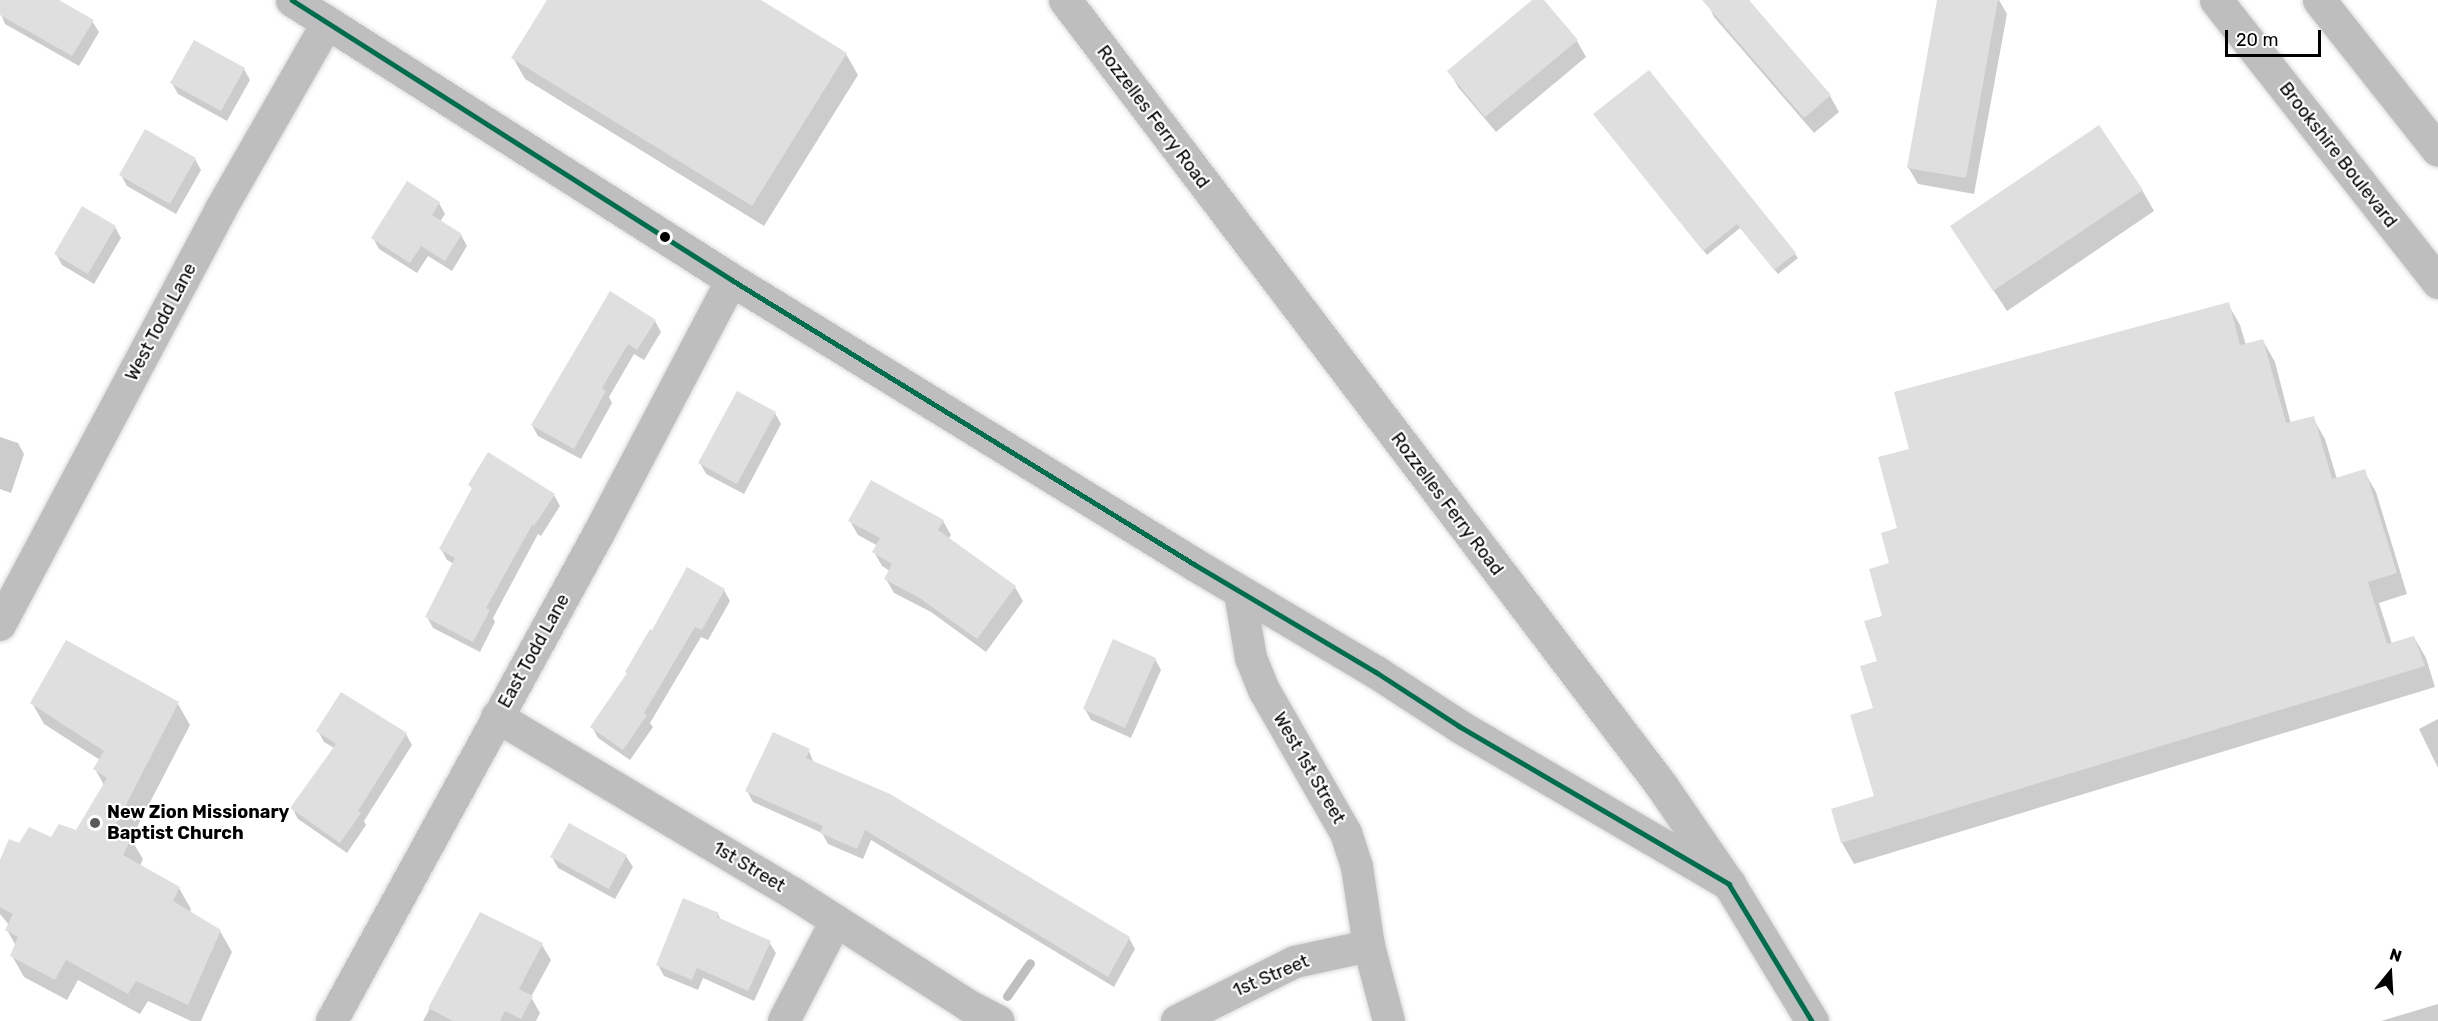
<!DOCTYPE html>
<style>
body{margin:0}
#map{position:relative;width:2438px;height:1021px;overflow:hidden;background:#fff;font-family:Rubik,sans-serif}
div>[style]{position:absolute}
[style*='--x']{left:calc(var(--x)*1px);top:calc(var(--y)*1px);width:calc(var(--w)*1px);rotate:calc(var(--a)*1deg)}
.shadow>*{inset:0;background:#0003}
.stream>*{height:9px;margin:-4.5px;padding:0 4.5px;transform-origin:4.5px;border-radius:4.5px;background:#bfbfbf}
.building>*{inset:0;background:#dfdfdf}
.roads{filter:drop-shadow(0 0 2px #dbdbdb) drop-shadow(0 0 2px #dbdbdb)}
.minor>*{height:32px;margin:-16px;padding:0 16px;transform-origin:16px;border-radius:16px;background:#bebebe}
.tertiary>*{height:33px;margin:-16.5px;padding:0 16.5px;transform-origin:16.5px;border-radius:16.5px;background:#bebebe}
.trunk>*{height:33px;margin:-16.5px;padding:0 16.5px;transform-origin:16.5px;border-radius:16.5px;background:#bebebe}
.bus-1>*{height:4.5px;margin:-2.25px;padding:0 2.25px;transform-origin:2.25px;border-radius:2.25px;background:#006d4d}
.dots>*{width:16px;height:16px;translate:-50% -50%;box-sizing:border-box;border:3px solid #fff;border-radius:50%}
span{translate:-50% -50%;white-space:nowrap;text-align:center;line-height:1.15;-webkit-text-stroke:4.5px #fff;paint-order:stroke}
.street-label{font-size:18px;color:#000}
.poi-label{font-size:18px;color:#000;font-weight:700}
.left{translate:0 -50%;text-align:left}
.north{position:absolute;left:2360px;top:943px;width:60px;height:60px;-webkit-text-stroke:4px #fff;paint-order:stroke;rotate:18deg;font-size:16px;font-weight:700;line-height:24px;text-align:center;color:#000}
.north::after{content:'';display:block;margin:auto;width:21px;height:27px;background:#000;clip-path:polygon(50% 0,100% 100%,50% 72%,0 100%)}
.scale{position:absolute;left:2225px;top:30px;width:96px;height:27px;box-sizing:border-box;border:3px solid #000;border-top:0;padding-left:8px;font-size:18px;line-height:21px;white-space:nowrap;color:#000;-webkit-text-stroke:4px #fff;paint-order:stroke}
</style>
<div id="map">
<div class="shadow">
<div style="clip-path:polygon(7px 0,56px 0,92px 21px,99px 32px,79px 66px,5px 24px,0 12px)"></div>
<div style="clip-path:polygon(548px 0,758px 0,846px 54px,858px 75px,764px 226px,525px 79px,513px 58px)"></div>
<div style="clip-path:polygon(1535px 0,1543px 0,1577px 41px,1586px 57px,1496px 132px,1458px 87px,1449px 71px)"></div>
<div style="clip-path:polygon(1706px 0,1747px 0,1830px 96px,1839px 112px,1814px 133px,1714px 17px)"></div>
<div style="clip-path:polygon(1938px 0,1999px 0,2007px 14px,1974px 194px,1918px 184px,1908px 167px)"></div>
<div style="clip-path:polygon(244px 69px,250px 80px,227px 121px,178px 94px,172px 83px)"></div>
<div style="clip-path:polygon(1598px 119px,1795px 254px,1798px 258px,1778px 274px,1740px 228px,1707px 255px)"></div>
<div style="clip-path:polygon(195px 159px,201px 170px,176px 214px,127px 186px,121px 175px)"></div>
<div style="clip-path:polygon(2142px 190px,2154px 211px,2007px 311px,1952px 227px)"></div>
<div style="clip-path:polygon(439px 203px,445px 214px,440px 222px,461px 235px,467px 246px,452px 271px,428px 256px,417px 273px,379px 249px,373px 238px)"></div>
<div style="clip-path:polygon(115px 227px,121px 238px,94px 284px,62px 265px,56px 254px)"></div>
<div style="clip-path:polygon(2228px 304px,2240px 325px,2246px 345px,2263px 341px,2275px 362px,2291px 424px,2313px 418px,2325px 439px,2337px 479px,2364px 471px,2376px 492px,2407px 594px,2379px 603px,2392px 644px,2414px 637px,2426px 658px,2435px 687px,1854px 864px,1842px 843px,1832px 810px,1876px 797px,1875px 709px,1879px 662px,1891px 564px,1911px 450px)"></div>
<div style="clip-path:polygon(655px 321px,661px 332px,644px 360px,634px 354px,609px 397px,612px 403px,581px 459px,538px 436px,532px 425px)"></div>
<div style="clip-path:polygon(775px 413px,781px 424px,744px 494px,706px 474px,700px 463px)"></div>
<div style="clip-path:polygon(0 437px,18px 443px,24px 454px,11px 493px,0 489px)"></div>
<div style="clip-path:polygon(470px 485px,554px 495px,560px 506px,541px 536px,538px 534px,493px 618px,495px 622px,480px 652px,433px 628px,427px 617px,454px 564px,447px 560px,441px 549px,473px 490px)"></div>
<div style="clip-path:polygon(850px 521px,943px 521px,951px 535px,948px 539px,1015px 587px,1023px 601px,986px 652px,931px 612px,894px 593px,886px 579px,890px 571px,882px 566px,874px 552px,878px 546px,858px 535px)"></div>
<div style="clip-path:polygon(724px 590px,730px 601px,708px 640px,701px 637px,650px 723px,653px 727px,630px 760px,598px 738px,592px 727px,628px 675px,653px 632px)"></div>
<div style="clip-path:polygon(1155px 659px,1161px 670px,1131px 738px,1091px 720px,1085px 709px)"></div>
<div style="clip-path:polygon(32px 703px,178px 704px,190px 725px,131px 839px,143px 859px,140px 866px,179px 888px,191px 909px,190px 913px,220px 931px,232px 952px,201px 1021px,191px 1021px,148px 1001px,140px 1014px,78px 980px,67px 1000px,24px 977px,12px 956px,16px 946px,7px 930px,9px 925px,0 914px,0 863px,20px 844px,76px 832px,104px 785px,95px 769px,100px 760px,44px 724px)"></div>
<div style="clip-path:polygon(2438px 719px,2438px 768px,2419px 729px)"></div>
<div style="clip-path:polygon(318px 731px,406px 734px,412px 745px,364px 821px,366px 825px,347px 853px,298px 819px,292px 808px,334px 748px,324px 742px)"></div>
<div style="clip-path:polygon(809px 751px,814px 763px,1129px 938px,1135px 949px,1114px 987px,871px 840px,863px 859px,828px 844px,822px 833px,753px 802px,747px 791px)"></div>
<div style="clip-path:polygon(626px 856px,633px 867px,615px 899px,558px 868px,552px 857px)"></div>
<div style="clip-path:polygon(481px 914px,542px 945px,551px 960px,531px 997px,540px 1013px,536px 1021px,423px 1021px)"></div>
<div style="clip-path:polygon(718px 914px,721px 920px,769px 942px,776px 953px,754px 1001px,703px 978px,698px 990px,664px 976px,658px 965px)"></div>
<div style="clip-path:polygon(2438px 1004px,2438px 1021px,2381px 1021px)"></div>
</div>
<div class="stream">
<div style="--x:1007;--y:996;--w:40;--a:-55.1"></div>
</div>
<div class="building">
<div style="clip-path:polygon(0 0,59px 0,94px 20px,72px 56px,0 15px)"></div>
<div style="clip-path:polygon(547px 0,761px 0,847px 53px,752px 206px,511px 58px)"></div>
<div style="clip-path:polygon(1532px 0,1544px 0,1578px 40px,1485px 117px,1447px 71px)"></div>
<div style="clip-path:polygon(1702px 0,1749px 0,1831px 95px,1804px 118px)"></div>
<div style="clip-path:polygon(1937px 0,1998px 0,1966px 178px,1907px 168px)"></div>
<div style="clip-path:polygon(194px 40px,245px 68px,221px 111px,170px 83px)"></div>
<div style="clip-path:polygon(1649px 70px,1796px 253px,1774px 270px,1737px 224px,1703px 251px,1593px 114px)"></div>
<div style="clip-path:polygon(2099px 125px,2143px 190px,1993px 291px,1950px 226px)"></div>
<div style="clip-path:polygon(145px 129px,196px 158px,170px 204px,119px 175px)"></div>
<div style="clip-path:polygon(407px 181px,440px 202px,432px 215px,462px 234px,445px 261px,421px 246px,410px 263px,371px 238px)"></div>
<div style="clip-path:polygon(82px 206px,116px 226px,88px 274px,54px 254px)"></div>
<div style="clip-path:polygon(610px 291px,656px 320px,637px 350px,628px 344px,602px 388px,606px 391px,574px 449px,531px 425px)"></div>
<div style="clip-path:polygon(2229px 302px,2240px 345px,2263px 339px,2286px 423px,2314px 416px,2332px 479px,2365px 469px,2397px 573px,2368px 582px,2387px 644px,2414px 636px,2425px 666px,1841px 843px,1831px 809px,1874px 796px,1850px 715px,1873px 708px,1860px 666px,1877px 661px,1864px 621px,1882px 616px,1869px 569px,1889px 563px,1881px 533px,1897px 528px,1878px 457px,1909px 449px,1894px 392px)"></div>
<div style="clip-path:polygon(737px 391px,776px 412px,737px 484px,698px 463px)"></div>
<div style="clip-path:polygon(488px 452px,555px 494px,534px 526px,532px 525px,486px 608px,490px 610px,473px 642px,425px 617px,455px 558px,439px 549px,472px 488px,468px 485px)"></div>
<div style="clip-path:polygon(871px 480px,944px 520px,938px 530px,1016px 586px,977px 639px,921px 599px,884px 579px,892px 564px,872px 552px,880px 538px,848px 521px)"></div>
<div style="clip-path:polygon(687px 567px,725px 589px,702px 630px,695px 627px,644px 713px,647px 715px,623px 750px,590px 727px,627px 673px,625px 672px,650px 629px,652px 630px)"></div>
<div style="clip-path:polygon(1113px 639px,1156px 658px,1125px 728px,1083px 709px)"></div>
<div style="clip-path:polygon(66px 640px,179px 702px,115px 826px,132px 837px,123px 855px,180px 887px,173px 901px,221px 930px,188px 1005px,136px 981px,128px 994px,66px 960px,55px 980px,10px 956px,18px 937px,5px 930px,13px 914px,0 907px,0 860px,9px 839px,19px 843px,29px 827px,51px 837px,59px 824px,76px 830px,107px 778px,93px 769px,104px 751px,30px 703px)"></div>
<div style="clip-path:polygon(341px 692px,407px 733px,358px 811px,361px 813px,340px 843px,290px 808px,336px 744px,316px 731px)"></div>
<div style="clip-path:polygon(773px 732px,810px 749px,806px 758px,890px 794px,1130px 937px,1108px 977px,865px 830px,857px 849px,820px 833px,823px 826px,745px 791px)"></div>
<div style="clip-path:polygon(569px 823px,627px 855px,609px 889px,550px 857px)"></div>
<div style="clip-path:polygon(683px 898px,719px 913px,717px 917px,771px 941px,748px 991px,697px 968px,692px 980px,656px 965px)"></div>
<div style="clip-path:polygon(480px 912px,543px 943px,519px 989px,533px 996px,521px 1019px,505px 1011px,500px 1021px,453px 1021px,428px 1008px)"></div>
</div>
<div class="roads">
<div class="minor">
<div style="--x:1240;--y:593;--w:66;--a:80.4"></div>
<div style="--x:1251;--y:658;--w:35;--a:68"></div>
<div style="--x:1264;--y:690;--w:165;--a:60.2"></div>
<div style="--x:1346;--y:833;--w:36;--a:72"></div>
<div style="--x:1357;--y:867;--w:80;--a:81.4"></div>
<div style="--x:1369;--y:946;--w:78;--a:75.1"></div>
<div style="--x:0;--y:625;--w:471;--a:-62"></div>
<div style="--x:221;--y:209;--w:215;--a:-60.2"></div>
<div style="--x:497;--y:717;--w:342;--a:30.8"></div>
<div style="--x:791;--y:892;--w:211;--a:32.6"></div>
<div style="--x:969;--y:1006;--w:33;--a:27"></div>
<div style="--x:332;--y:1021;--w:554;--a:-61.31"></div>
<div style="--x:598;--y:535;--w:288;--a:-62.3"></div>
<div style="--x:784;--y:1021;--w:113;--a:-62.5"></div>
<div style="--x:1177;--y:1021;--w:132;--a:-26.6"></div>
<div style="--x:1295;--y:962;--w:76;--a:-12.2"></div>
</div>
<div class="tertiary">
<div style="--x:292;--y:0;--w:522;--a:32.47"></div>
<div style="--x:732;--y:280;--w:542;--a:31.58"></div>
<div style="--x:1194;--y:564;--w:212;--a:30.7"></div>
<div style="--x:1376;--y:672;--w:99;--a:33"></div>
<div style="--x:1459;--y:726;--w:313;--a:30.3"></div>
<div style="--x:1065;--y:0;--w:986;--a:52.79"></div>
<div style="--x:1661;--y:785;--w:120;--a:55.5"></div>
<div style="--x:1729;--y:884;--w:160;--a:58.8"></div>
</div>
<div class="trunk">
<div style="--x:2216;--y:0;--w:359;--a:51.8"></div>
<div style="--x:2319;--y:0;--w:191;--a:51.6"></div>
</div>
</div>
<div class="bus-1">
<div style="--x:292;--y:0;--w:522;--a:32.47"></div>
<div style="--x:732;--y:280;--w:542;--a:31.58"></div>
<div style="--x:1194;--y:564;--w:212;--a:30.7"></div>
<div style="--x:1376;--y:672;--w:99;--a:33"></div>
<div style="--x:1459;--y:726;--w:313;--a:30.3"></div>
<div style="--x:1729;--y:884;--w:160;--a:58.8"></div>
</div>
<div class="dots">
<div style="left:665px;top:237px;background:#000"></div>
<div style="left:95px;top:823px;background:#595959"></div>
</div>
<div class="street-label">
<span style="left:1153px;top:117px;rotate:53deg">Rozzelles Ferry Road</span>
<span style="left:2338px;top:155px;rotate:52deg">Brookshire Boulevard</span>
<span style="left:161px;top:322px;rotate:-62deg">West Todd Lane</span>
<span style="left:1447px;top:504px;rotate:53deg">Rozzelles Ferry Road</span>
<span style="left:534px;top:651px;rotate:-61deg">East Todd Lane</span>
<span style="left:1309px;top:768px;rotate:60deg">West 1st Street</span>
<span style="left:749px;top:867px;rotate:31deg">1st Street</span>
<span style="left:1271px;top:976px;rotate:-23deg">1st Street</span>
</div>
<div class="poi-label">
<span class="left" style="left:107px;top:823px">New Zion Missionary<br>Baptist Church</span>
</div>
<div class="north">N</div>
<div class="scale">20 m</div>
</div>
